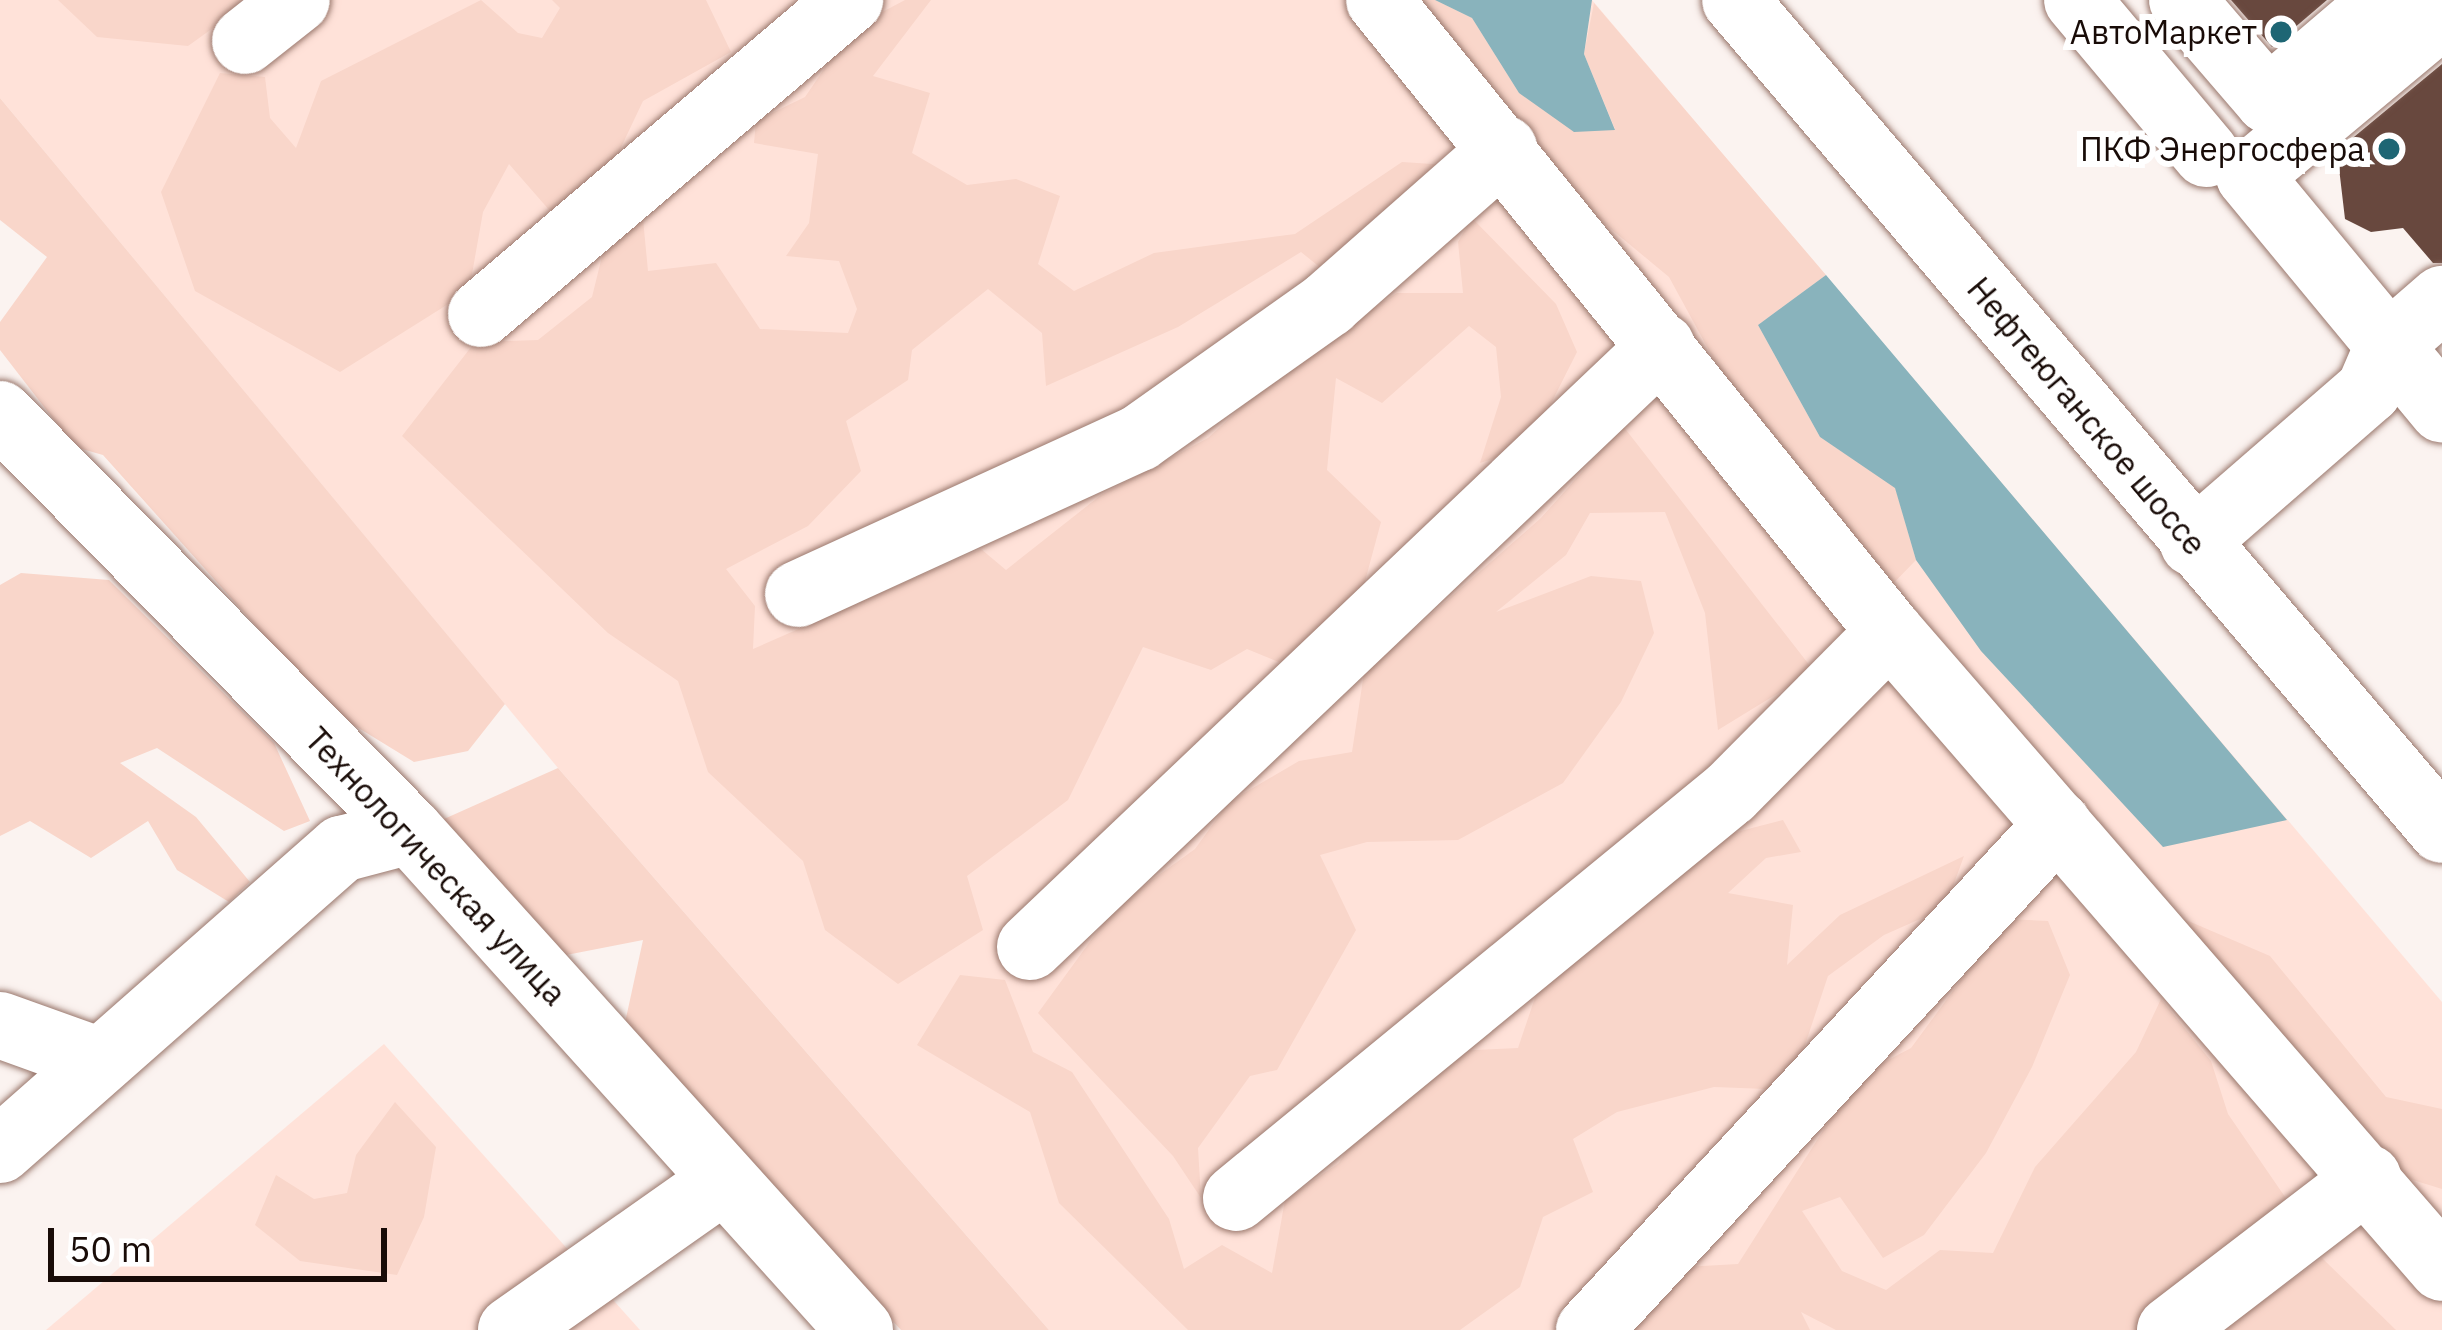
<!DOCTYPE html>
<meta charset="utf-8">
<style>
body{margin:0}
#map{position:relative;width:2442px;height:1330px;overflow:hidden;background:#fbf3f0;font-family:"IBM Plex Sans",sans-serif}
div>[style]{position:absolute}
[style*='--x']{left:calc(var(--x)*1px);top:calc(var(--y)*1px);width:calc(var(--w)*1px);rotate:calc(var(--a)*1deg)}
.built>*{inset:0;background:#ffe2d9}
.green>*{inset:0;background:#f9d6ca}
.water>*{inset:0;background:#89b3bc}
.building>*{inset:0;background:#68483e}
.roads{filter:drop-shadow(0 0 3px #9a786d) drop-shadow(0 0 3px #9a786d)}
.minor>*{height:66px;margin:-33px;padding:0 33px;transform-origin:33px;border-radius:33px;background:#fff}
.major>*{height:66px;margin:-33px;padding:0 33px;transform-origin:33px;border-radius:33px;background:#fff}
.dots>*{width:33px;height:33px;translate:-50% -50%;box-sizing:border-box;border:6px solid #fff;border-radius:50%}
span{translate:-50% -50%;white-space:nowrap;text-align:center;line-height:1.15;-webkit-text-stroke:12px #fff;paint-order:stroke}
.poi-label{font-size:33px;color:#180b07}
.right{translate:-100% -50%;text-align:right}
.street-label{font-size:33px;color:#180b07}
.scale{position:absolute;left:48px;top:1228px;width:339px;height:54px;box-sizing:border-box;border:6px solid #180b07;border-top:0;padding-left:15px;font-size:36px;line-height:42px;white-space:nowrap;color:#180b07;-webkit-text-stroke:9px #fff;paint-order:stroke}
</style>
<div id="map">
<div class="built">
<div style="clip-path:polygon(0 0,1592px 0,2442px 1002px,2442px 1330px,1049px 1330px,558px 768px,0 98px)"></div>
<div style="clip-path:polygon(384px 1044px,640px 1330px,46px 1330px)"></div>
</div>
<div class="green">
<div style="clip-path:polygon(58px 0,252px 0,188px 46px,97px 37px)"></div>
<div style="clip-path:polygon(481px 0,518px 33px,542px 38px,560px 8px,552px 0,706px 0,731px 52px,643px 101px,607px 177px,550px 211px,509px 164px,483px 212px,469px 291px,340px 372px,195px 291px,161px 192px,220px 73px,265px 77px,270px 118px,296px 148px,321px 81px)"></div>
<div style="clip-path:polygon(905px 0,931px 0,873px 76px,930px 93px,912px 153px,967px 185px,1016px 179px,1060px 196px,1038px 264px,1074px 291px,1154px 253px,1295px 234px,1402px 162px,1447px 165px,1327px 273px,1301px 252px,1178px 327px,1046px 386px,1042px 333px,988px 289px,912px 350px,908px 380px,846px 421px,861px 471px,808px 526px,726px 569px,755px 606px,753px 649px,981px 549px,1006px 570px,1101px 495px,1208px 438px,1296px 357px,1397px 293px,1463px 293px,1458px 242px,1472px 218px,1556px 304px,1577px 352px,1529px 447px,1480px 463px,1501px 397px,1496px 347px,1469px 326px,1382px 403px,1336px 378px,1327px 470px,1381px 522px,1364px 585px,1291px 667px,1247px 649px,1211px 670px,1143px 647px,1068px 800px,967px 876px,983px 930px,898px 984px,825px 930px,803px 861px,708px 772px,678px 681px,608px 633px,402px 436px,475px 342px,538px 340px,592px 297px,609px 228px,643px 219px,648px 271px,716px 263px,760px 329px,848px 333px,857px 309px,839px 261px,786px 256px,809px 223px,818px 154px,754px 143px,756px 121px,805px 97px,852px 28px)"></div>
<div style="clip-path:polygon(1407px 0,1435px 0,1472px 18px,1519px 93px,1615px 129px,1584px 54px,1594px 3px,1826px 275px,1758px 325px,1820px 437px,1895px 487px,1916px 560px,1881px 596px,1767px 457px,1669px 277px,1576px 200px)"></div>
<div style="clip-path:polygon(0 98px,505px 704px,468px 751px,414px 762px,334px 713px,103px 455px,75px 447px,0 350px,0 322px,47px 257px,0 220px)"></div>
<div style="clip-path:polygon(1623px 426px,1814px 671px,1718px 730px,1705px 613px,1665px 512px,1590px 513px,1566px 555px,1496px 612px,1591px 576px,1641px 581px,1654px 633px,1621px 702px,1563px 783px,1458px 840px,1367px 842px,1320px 855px,1356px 930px,1277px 1070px,1250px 1076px,1198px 1148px,1201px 1198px,1173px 1156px,1038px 1013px,1116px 906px,1195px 849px,1229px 802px,1299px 761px,1352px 752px,1364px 673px,1541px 518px)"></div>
<div style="clip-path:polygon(21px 573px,109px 580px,274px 743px,310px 821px,284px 831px,157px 748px,120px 763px,196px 817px,250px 882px,229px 902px,177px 870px,148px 821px,91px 858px,30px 821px,0 836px,0 585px)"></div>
<div style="clip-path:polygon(558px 768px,1049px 1330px,901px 1330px,623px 1032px,643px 940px,556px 957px,444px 819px)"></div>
<div style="clip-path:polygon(1783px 820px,1801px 852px,1766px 858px,1728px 893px,1793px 905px,1787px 965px,1840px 915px,1964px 856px,1945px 908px,1884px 935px,1828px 976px,1790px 1090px,1714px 1087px,1617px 1112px,1573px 1139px,1593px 1192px,1543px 1217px,1520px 1287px,1460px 1330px,1188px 1330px,1059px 1203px,1030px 1112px,917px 1045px,960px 975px,1005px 980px,1033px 1052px,1072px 1072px,1169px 1219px,1184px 1269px,1222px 1245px,1272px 1273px,1285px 1200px,1339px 1163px,1363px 1122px,1455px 1051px,1518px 1048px,1540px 983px,1725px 835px)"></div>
<div style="clip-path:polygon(2172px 914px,2270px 956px,2386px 1097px,2442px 1109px,2442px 1189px,2387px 1172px)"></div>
<div style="clip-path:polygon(2006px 919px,2048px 921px,2070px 975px,2032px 1067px,1986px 1153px,1924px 1235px,1883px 1258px,1840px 1197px,1802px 1211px,1842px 1271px,1886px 1290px,1940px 1250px,1993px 1253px,2035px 1167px,2136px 1052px,2161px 999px,2211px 1061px,2228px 1114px,2292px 1207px,2138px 1330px,1836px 1330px,1801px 1312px,1810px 1330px,1622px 1330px,1685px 1267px,1738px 1264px,1858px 1076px,1911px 1048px)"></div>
<div style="clip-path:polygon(395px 1102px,436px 1147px,424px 1217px,397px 1275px,300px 1261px,255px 1225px,276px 1175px,314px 1199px,347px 1193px,356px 1155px)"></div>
<div style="clip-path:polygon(2322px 1258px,2396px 1330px,2223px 1330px)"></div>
</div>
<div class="water">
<div style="clip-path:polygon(1435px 0,1592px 0,1584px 54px,1615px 130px,1574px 132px,1519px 93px,1472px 18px)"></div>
<div style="clip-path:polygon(1826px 275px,2287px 820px,2163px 847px,1981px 651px,1916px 560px,1895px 488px,1820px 437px,1758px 325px)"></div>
</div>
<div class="building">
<div style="clip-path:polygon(2231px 0,2327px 0,2272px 47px)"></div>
<div style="clip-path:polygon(2442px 64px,2442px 263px,2433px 263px,2403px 228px,2371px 232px,2345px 219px,2337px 151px)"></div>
</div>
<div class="roads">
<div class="minor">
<div style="--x:1379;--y:0;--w:813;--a:51.04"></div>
<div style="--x:1890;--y:632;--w:842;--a:49.04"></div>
<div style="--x:2077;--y:0;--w:201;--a:50"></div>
<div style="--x:2182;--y:0;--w:132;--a:49.3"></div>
<div style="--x:2268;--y:100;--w:154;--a:-40.5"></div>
<div style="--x:2442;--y:15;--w:251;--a:140.2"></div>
<div style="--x:2249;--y:176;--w:303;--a:50.4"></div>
<div style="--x:245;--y:41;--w:66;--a:-38.3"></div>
<div style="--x:481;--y:314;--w:485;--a:-40.4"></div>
<div style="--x:0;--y:414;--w:585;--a:45.48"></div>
<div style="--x:410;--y:831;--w:672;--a:47.96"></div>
<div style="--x:2193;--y:543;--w:233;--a:-41"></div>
<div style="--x:2369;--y:390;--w:48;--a:-66.6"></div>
<div style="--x:2388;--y:346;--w:72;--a:-41"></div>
<div style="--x:798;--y:594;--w:375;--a:-24.6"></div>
<div style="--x:1139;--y:438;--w:232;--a:-35.3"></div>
<div style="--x:1328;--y:304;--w:235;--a:-41.4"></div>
<div style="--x:1030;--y:947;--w:872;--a:-43.56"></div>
<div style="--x:0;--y:1025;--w:106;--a:19.8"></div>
<div style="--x:0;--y:1150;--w:456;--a:-41.4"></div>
<div style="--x:342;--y:849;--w:70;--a:-14.8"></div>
<div style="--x:1236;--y:1198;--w:639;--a:-39.35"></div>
<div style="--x:1730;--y:793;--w:227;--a:-45.2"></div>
<div style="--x:511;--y:1330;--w:259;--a:-35.1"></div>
<div style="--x:1589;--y:1330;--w:690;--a:-47.17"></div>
<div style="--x:2170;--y:1330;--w:250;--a:-37.5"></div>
</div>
<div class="major">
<div style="--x:1735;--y:0;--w:1090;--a:49.58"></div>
</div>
</div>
<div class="dots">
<div style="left:2281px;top:32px;background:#1e6674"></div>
<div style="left:2389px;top:149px;background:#1e6674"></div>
</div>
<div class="poi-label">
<span class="right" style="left:2257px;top:32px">АвтоМаркет</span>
<span class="right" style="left:2365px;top:149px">ПКФ Энергосфера</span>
</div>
<div class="street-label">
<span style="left:2087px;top:416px;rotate:50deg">Нефтеюганское шоссе</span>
<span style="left:436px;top:866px;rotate:47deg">Технологическая улица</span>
</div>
<div class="scale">50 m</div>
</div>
